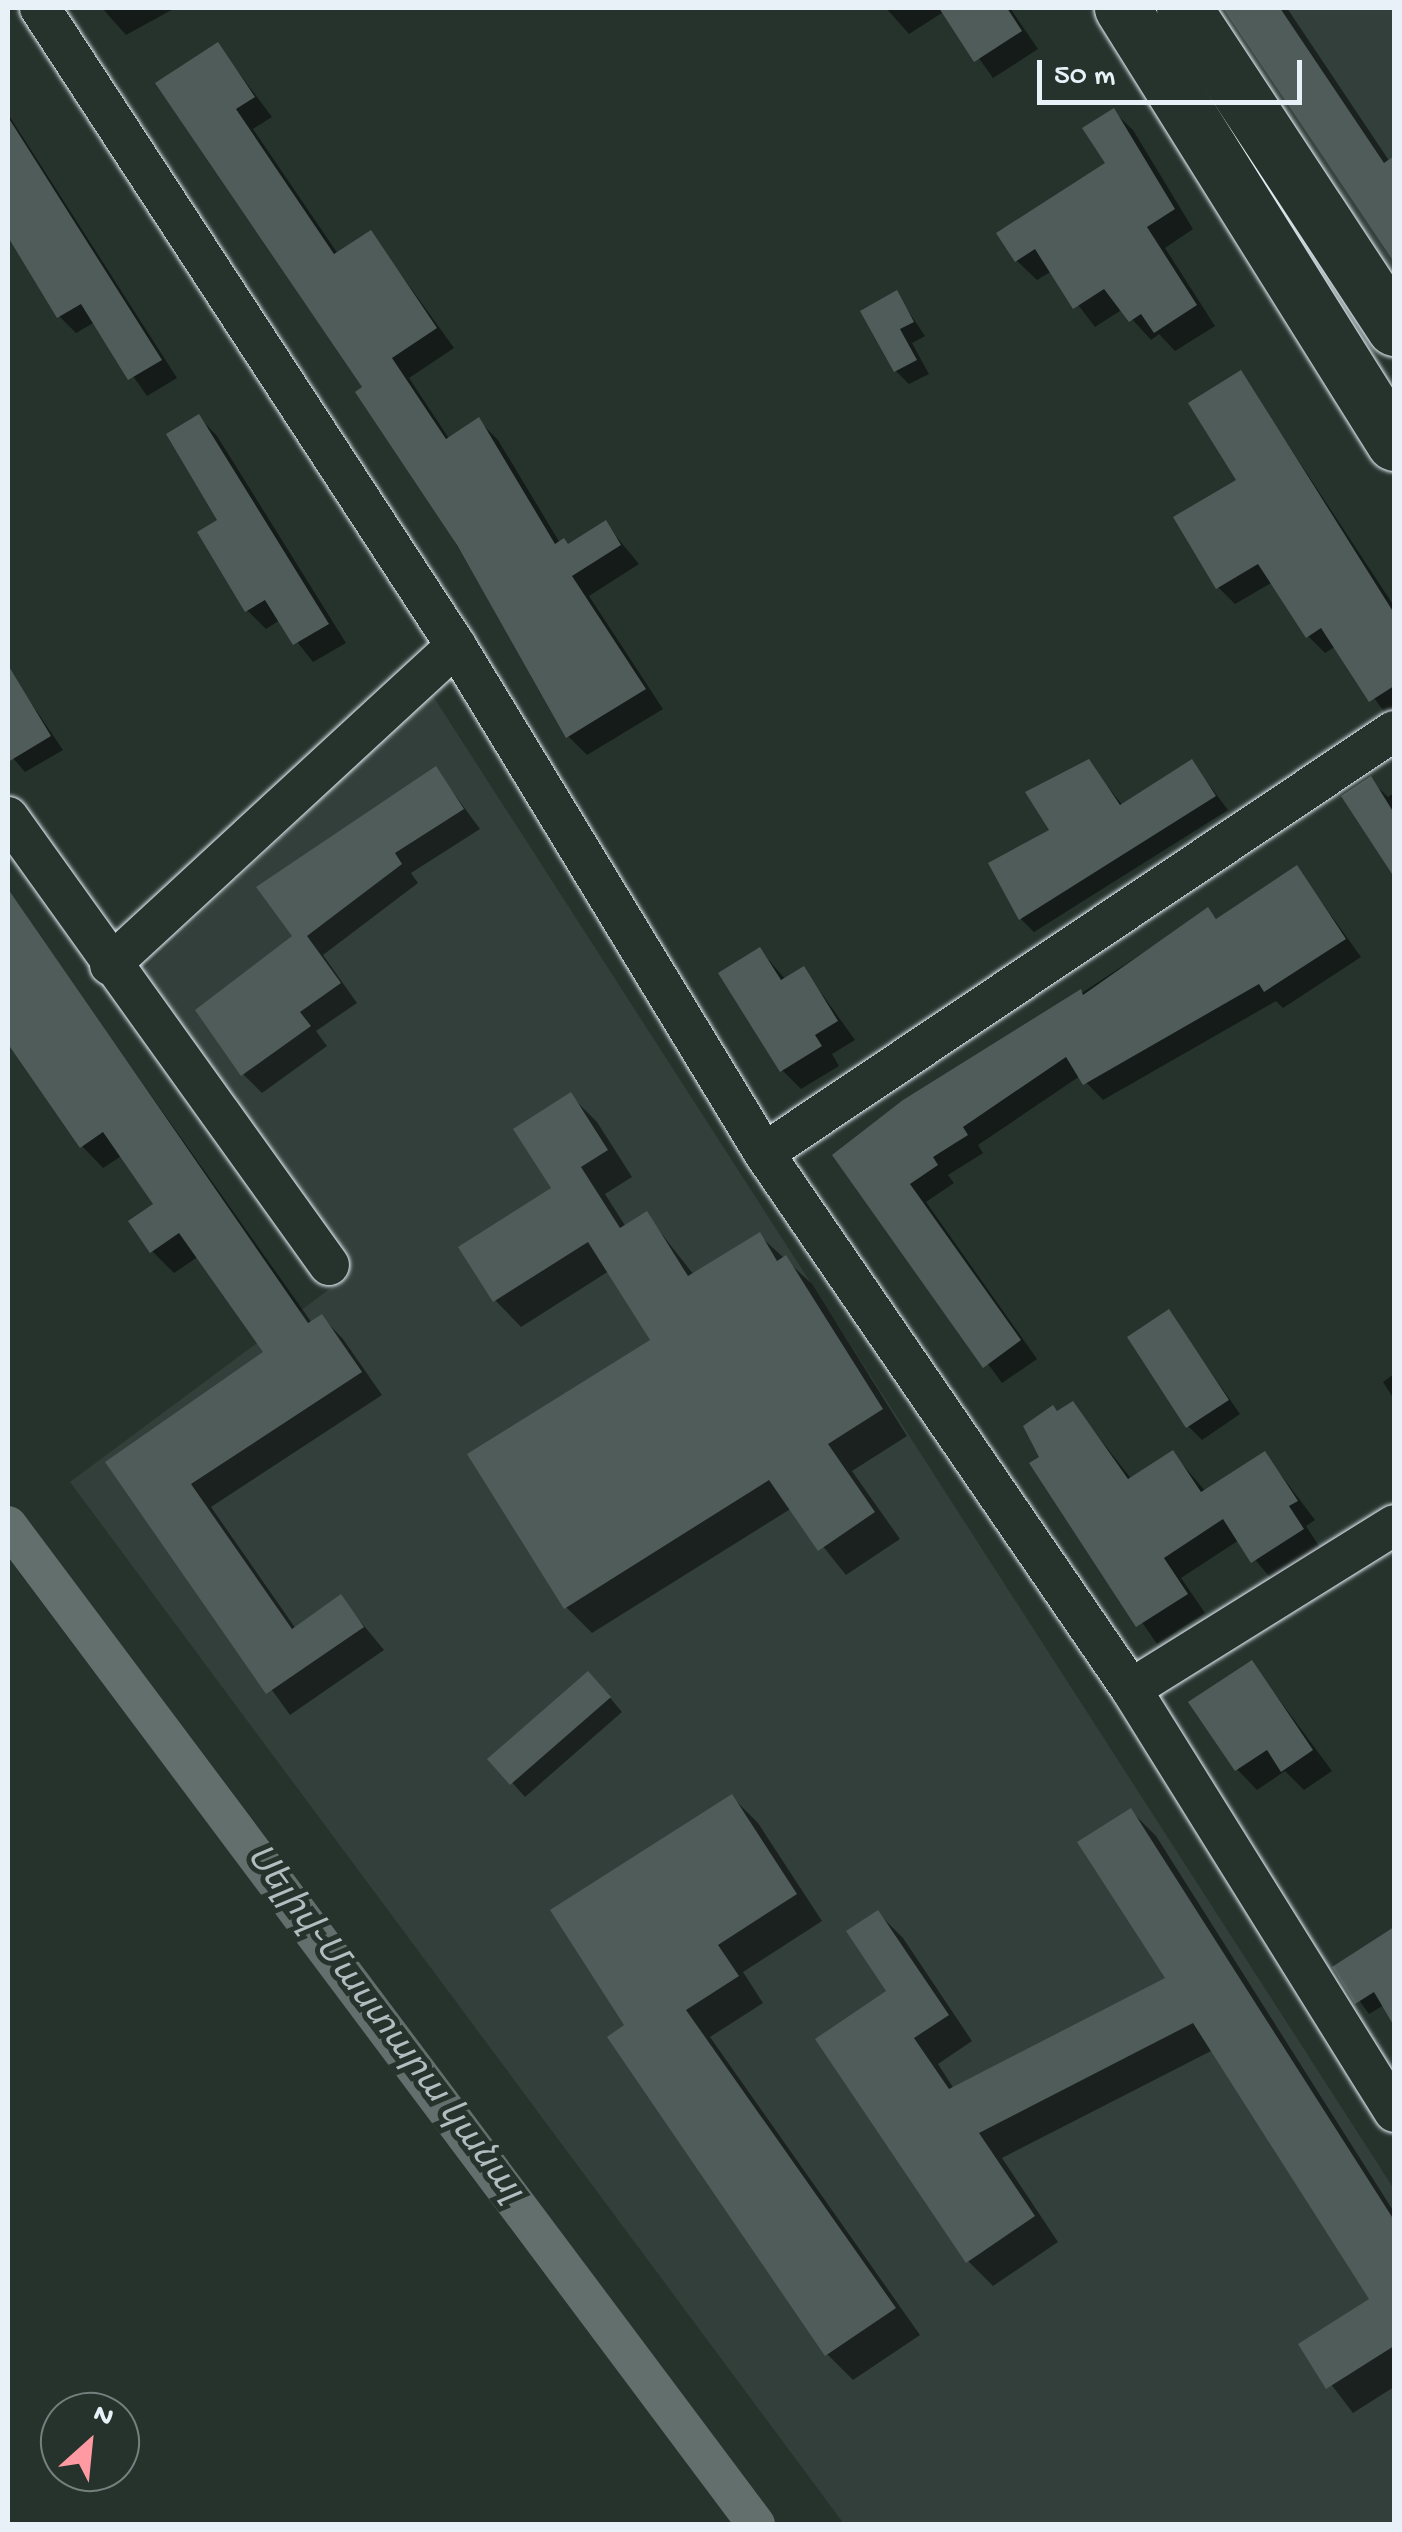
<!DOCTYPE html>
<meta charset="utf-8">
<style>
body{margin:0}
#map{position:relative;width:1402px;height:2532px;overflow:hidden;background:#26332d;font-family:"Gochi Hand","Noto Sans Armenian",sans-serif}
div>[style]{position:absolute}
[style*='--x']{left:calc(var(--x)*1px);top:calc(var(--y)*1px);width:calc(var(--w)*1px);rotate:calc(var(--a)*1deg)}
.built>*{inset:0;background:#333f3a}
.shadow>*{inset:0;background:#0007}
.canal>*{height:38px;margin:-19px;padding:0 19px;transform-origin:19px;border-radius:19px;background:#636f6d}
.building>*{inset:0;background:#505c59}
.roads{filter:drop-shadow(0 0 2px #e8f1f8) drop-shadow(0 0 2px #e8f1f8)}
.minor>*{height:40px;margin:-20px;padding:0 20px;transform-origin:20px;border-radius:20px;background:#26332d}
.highway>*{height:55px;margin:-27.5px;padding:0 27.5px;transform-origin:27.5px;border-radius:27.5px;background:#26332d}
span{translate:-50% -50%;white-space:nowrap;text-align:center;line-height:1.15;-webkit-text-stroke:10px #26332d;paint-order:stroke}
.water-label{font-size:35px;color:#b3bdc0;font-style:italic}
.frame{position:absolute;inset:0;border:10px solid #e8f1f8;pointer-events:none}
.north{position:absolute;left:40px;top:2392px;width:100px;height:100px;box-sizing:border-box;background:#26332d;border:2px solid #747f7e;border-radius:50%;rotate:27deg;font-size:28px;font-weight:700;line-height:40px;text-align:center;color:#e8f1f8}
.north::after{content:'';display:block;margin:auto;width:35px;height:45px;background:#ff9aa2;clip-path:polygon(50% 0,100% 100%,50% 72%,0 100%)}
.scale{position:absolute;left:1037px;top:60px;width:265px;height:45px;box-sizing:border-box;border:5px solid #e8f1f8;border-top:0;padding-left:12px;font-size:30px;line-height:35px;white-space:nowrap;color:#e8f1f8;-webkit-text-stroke:8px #26332d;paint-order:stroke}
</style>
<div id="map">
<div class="built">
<div style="clip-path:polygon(1203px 8px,1394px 8px,1394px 311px)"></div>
<div style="clip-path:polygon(431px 693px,1394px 2189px,1394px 2524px,844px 2524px,70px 1482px,347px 1276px,141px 972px)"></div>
</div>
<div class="shadow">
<div style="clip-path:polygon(102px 8px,175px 8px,126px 35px)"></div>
<div style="clip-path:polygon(886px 8px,1010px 8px,1038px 49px,993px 78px,945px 11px,909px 34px)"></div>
<div style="clip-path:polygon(1226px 8px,1287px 8px,1390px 162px,1394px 159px,1394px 258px)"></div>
<div style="clip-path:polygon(218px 45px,272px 117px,253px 129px,338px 254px,371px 233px,454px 348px,409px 378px,450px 440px,479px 421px,498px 440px,560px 543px,569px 546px,605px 523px,639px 564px,589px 596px,663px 709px,587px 755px,568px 736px,365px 388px,159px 84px)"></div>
<div style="clip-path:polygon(1113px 111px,1133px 130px,1193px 229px,1165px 248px,1215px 326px,1175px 351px,1159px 334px,1151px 340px,1123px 309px,1095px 327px,1052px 271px,1037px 280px,1017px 261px,1109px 164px)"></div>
<div style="clip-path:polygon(8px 114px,177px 378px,147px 396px,95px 322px,76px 333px,59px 316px,8px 232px)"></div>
<div style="clip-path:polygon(896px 293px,925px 336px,912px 343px,929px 374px,909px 384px,896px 371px)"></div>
<div style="clip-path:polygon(1241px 373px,1394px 606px,1394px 713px,1388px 717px,1336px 646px,1325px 653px,1308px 636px,1273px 582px,1235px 604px,1218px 587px,1240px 480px)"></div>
<div style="clip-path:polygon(199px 417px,217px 436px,346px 643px,313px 662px,280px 620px,266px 629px,247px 610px)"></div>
<div style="clip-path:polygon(12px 675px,63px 750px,25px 772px,8px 752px)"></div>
<div style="clip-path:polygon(1088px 762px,1123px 806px,1192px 762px,1228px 810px,1034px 932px,1021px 919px,1052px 831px)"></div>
<div style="clip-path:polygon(436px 769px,480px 829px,411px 873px,418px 883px,323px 955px,357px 1003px,316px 1031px,327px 1046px,262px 1093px,243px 1074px,295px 937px)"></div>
<div style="clip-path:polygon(1370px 780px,1388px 797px,1394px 793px,1394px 870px)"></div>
<div style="clip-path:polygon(1297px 868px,1361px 957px,1283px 1008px,1276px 1001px,1103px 1100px,1080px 1076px,978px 1145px,983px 1153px,948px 1175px,954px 1183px,926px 1202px,1037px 1359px,1002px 1383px,835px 1155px,1208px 910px,1218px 920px)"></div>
<div style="clip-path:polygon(8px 893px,312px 1323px,322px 1317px,343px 1339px,382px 1395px,211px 1507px,296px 1629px,341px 1598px,384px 1650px,290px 1715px,108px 1463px,266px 1353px,199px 1256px,174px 1273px,152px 1251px,157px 1205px,123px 1155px,103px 1168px,82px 1146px,8px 1040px,13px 996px,8px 987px)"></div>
<div style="clip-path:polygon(760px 950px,786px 980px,804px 969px,855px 1040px,832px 1054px,839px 1066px,801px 1089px,782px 1070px)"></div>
<div style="clip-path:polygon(571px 1096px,597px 1122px,632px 1177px,605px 1194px,626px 1227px,646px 1214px,694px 1275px,759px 1235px,812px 1284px,907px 1436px,852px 1471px,900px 1539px,846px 1575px,792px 1508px,592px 1633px,566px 1607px,654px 1341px,609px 1271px,521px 1327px,495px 1300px,554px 1189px)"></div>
<div style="clip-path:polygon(1169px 1312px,1240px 1414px,1202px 1440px,1188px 1426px)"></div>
<div style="clip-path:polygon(1394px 1374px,1394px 1399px,1383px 1382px)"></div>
<div style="clip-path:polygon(1073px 1404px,1132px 1480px,1173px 1453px,1206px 1492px,1265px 1454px,1315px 1520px,1306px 1526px,1321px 1549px,1272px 1580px,1239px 1540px,1181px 1578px,1205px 1613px,1157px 1644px,1033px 1464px,1042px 1457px,1058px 1413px)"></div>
<div style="clip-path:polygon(1252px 1663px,1332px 1771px,1304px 1790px,1285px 1771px,1257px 1790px,1237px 1769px)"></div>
<div style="clip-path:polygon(601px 1687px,622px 1712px,525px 1797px,491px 1759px)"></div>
<div style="clip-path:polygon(732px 1797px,758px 1823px,822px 1921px,743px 1972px,763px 2003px,710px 2037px,920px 2335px,853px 2380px,827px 2354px,628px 2026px)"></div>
<div style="clip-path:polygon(1131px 1811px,1156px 1836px,1394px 2212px,1394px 2387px,1353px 2413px,1301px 2345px,1373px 2300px,1213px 2050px,1002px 2158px,1058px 2242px,993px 2286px,968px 2261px,890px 1992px,878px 1913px,903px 1938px,972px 2041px,938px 2064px,954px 2089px,1168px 1979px)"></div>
<div style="clip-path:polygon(1394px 1930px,1394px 2021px,1384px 2005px,1369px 2014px,1335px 1967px)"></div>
</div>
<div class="canal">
<div style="--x:8;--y:1525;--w:1248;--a:53.18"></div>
</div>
<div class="building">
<div style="clip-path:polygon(939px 8px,1007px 8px,1022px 31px,974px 62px)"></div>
<div style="clip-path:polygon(1223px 8px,1280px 8px,1384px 163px,1394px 156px,1394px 262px)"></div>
<div style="clip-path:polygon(218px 42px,255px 97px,236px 109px,334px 254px,371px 230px,437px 328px,392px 358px,446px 439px,479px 417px,555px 544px,564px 538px,568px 544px,606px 520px,621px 545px,572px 576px,646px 689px,566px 738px,457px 545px,355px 392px,362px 387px,155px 83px)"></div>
<div style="clip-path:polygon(1114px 108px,1175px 209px,1147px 227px,1197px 305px,1154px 333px,1141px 314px,1129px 322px,1104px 289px,1073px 309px,1035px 249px,1015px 262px,996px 233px,1105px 163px,1082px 128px)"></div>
<div style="clip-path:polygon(8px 117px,162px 360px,128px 380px,81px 304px,57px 318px,8px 237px)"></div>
<div style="clip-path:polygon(897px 290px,914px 322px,900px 329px,917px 360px,894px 372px,860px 311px)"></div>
<div style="clip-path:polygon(1241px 370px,1394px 613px,1394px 686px,1369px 702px,1321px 628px,1306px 638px,1258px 564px,1216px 589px,1173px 517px,1236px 480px,1188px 403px)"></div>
<div style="clip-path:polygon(199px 414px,329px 624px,293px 645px,265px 600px,245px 612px,197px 532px,217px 520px,166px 434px)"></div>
<div style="clip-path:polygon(8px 665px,51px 736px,8px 762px)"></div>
<div style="clip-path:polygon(1089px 759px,1120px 805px,1192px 759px,1216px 796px,1019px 920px,988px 863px,1049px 830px,1025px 792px)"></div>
<div style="clip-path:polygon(436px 766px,464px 809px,395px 853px,402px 864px,307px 936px,341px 983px,300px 1012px,311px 1026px,241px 1076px,195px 1010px,292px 936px,256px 887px)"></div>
<div style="clip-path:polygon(1371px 776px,1394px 813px,1394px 877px,1341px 796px)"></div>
<div style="clip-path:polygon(1297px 865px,1346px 939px,1264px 992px,1259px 984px,1083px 1085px,1066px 1057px,963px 1127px,968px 1135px,933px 1157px,938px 1165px,910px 1184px,1021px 1340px,983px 1368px,832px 1155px,903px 1100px,1081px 989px,1083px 995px,1208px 907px,1216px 919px)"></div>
<div style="clip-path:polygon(8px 889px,308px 1323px,322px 1314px,362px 1372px,191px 1484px,292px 1629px,341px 1594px,364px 1627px,266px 1694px,105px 1462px,263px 1352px,179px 1233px,150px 1253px,128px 1221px,153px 1204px,103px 1132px,80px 1148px,8px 1044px)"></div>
<div style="clip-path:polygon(760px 947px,781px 980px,804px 966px,838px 1021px,815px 1035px,822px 1046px,780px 1072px,718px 973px)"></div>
<div style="clip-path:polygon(571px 1092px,608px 1150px,581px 1167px,620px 1228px,647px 1211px,688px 1276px,760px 1232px,777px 1261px,786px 1255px,883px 1409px,828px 1444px,875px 1512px,818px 1551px,769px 1480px,564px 1609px,467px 1454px,650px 1340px,588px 1242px,493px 1302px,458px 1247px,551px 1188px,513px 1129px)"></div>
<div style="clip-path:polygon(1169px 1309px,1229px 1400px,1186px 1428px,1127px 1337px)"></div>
<div style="clip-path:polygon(1073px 1401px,1128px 1479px,1173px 1450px,1201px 1492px,1265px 1451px,1298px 1501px,1289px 1506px,1304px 1529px,1251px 1563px,1223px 1519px,1164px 1558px,1188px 1594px,1136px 1627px,1029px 1463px,1039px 1457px,1023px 1426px,1053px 1405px,1057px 1411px)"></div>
<div style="clip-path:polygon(1252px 1660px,1313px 1750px,1281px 1772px,1267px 1750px,1235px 1771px,1188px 1702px)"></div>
<div style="clip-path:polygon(588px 1671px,611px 1697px,510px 1785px,487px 1759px)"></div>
<div style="clip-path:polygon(732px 1794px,797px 1894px,718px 1945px,739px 1976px,686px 2010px,896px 2308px,825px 2356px,607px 2037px,624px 2025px,550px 1910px)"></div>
<div style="clip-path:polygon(1131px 1808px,1394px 2220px,1394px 2346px,1326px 2389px,1298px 2344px,1369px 2299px,1193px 2023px,979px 2133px,1035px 2216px,966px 2263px,815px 2039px,886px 1991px,846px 1931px,878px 1910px,949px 2015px,914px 2038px,949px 2089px,1165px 1978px,1077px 1842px)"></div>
<div style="clip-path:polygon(1394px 1927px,1394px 2026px,1374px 1992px,1355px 2004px,1332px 1967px)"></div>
</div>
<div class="roads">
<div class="minor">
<div style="--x:40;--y:8;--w:762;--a:56.89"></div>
<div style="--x:456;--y:646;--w:593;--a:58.72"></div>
<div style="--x:764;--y:1153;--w:650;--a:55.6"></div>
<div style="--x:1131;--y:1689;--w:498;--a:58.1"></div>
<div style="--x:8;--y:817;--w:551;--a:54.38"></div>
<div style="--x:110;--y:965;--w:471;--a:-42.7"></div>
<div style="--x:764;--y:1153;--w:758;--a:-33.82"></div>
<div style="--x:1131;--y:1689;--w:310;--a:-31.9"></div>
</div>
<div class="highway">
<div style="--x:1122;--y:8;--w:513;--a:57.98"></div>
<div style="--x:1184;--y:8;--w:383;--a:56.7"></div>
</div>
</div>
<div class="water-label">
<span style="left:382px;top:2025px;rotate:53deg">Սելիվ֊Մաստարա կանալ</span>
</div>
<div class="frame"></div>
<div class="north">N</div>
<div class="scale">50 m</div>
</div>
